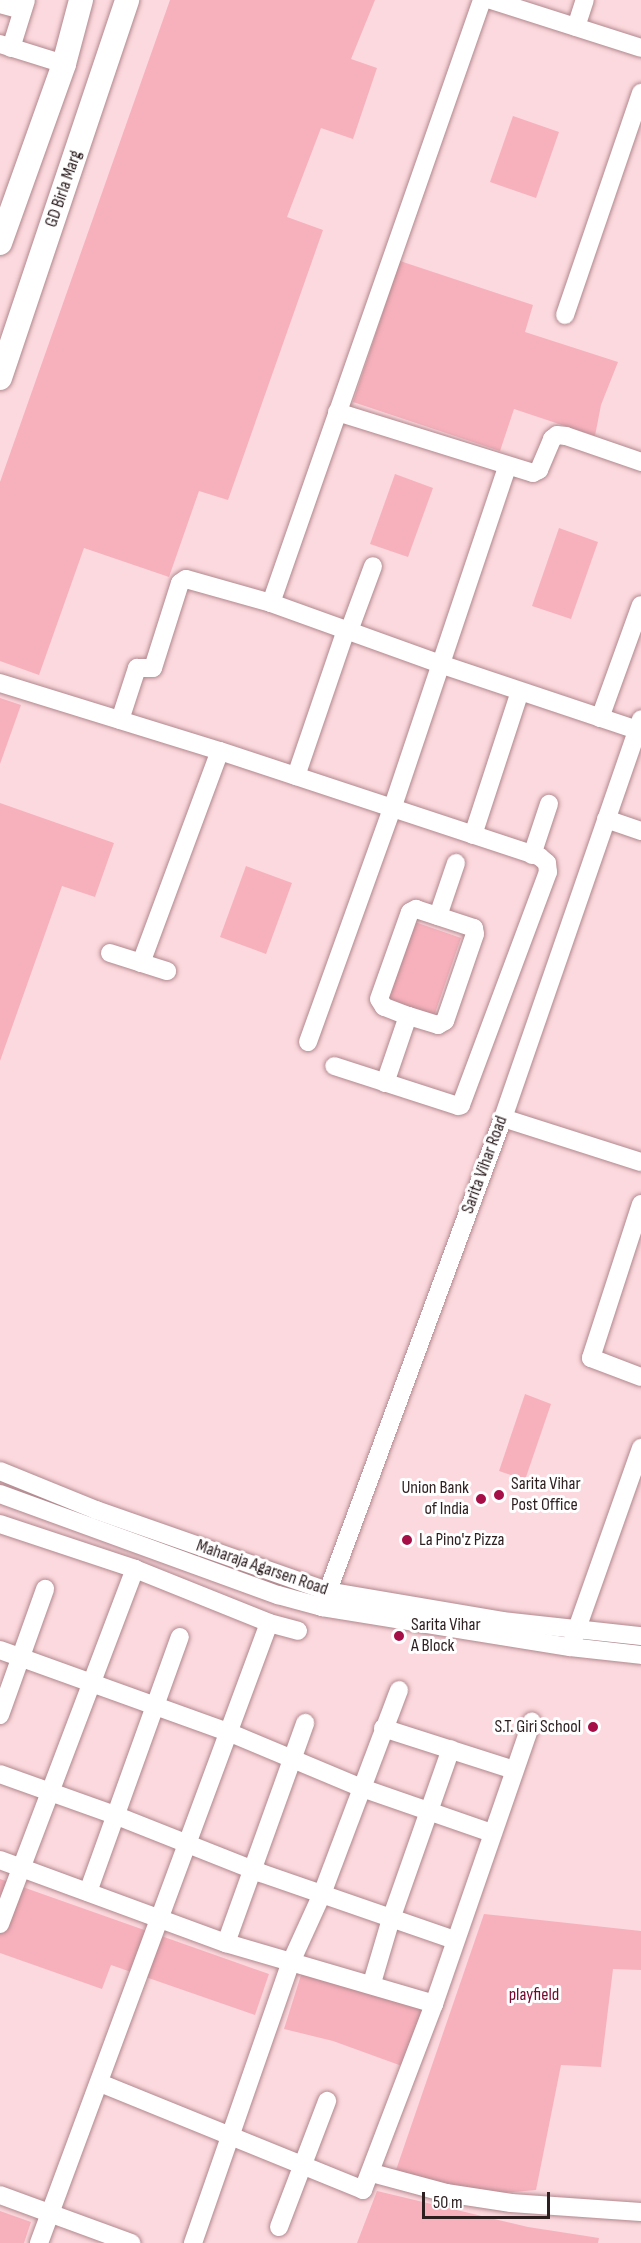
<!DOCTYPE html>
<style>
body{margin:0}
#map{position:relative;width:641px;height:2243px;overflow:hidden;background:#fcd9de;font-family:"Sofia Sans Condensed",sans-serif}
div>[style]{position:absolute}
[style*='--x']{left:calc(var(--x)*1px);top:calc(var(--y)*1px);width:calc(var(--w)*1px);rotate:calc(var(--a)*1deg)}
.green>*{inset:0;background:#f7b1bc}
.roads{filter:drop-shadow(0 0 2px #b1888e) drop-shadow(0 0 2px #b1888e)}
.minor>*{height:18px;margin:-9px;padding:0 9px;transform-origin:9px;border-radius:9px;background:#fff}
.major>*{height:24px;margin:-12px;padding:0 12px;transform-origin:12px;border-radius:12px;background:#fff}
.dots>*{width:16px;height:16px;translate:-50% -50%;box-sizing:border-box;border:3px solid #fff;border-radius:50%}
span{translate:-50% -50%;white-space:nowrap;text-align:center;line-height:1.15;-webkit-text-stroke:6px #fff;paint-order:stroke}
.street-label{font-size:18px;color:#2d1e20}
.poi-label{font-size:18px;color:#2d1e20}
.left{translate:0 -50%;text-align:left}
.right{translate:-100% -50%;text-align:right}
.park-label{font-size:18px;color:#770830}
.scale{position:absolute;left:422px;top:2192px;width:128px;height:27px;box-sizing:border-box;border:3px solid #2d1e20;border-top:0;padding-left:8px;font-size:18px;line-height:21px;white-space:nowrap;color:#2d1e20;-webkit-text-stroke:4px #fff;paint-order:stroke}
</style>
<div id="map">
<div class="green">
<div style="clip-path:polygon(170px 0,375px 0,351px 59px,377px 68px,353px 139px,321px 128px,287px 217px,323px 230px,228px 500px,199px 491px,169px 577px,84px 548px,39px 675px,0 661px,0 482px)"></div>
<div style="clip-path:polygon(513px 116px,559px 132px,536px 198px,490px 182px)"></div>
<div style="clip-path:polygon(400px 261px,533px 305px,525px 332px,618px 362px,601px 405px,595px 436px,514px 409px,500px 451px,353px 402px)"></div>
<div style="clip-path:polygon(395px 474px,433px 488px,408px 557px,370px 544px)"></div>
<div style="clip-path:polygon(559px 528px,598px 542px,571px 619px,532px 606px)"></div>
<div style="clip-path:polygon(0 698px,21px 705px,0 764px)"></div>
<div style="clip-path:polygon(0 803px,114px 843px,95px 897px,62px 886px,0 1061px)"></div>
<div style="clip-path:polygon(246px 866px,292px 883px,266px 954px,220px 937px)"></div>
<div style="clip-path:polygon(415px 922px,461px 938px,434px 1016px,388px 1000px)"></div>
<div style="clip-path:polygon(525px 1394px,551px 1404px,525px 1480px,499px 1471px)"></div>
<div style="clip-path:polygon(0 1879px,269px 1974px,255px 2015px,111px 1965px,102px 1989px,0 1953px)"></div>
<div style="clip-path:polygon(484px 1914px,641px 1931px,641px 1970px,613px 1969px,601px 2067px,561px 2065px,536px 2190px,491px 2194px,418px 2178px,396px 2170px)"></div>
<div style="clip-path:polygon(302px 1972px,424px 2009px,402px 2066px,333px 2041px,284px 2029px)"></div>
<div style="clip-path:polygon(377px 2191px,528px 2227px,599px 2238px,598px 2243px,357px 2243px)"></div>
<div style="clip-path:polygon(0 2211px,31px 2222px,24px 2243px,0 2243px)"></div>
</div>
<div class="roads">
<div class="minor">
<div style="--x:491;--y:0;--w:157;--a:17.7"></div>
<div style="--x:0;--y:4;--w:23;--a:15"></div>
<div style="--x:576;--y:27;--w:28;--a:-72"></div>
<div style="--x:0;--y:44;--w:67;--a:17.4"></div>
<div style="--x:11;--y:48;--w:50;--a:-72.6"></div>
<div style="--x:565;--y:315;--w:235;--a:-71.1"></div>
<div style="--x:337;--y:412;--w:205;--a:17.3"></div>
<div style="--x:533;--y:473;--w:7;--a:-27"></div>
<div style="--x:539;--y:470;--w:34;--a:-67"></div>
<div style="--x:552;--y:439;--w:6;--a:-39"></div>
<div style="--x:557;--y:435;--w:9;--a:6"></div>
<div style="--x:566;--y:436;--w:79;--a:19.1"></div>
<div style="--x:271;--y:603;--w:639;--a:-70.71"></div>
<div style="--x:349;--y:631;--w:69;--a:-69.7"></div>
<div style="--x:0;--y:683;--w:230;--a:17.2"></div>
<div style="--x:220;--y:751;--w:337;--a:18.3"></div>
<div style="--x:540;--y:857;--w:9;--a:41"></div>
<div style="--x:547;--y:863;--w:9;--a:84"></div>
<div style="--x:548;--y:872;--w:249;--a:110.5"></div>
<div style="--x:461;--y:1105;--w:3;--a:162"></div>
<div style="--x:458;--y:1106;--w:130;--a:-162.1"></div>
<div style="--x:600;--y:718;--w:120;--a:-70.1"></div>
<div style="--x:120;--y:720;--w:55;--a:-71.9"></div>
<div style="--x:137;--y:668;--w:16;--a:0"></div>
<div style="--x:153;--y:668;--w:89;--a:-72.4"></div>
<div style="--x:180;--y:583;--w:7;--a:-34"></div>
<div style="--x:186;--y:579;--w:88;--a:15.8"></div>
<div style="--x:271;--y:603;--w:180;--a:19.8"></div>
<div style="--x:440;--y:664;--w:208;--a:18.5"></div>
<div style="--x:296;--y:776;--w:154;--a:-71.1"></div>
<div style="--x:606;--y:819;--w:37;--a:19"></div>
<div style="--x:473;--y:835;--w:151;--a:-71.9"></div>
<div style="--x:532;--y:855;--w:54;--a:-71.6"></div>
<div style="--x:438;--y:916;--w:56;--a:-71.2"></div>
<div style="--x:110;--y:953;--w:60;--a:17.5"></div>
<div style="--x:141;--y:963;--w:226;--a:-69.6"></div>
<div style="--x:308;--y:1042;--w:248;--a:-70.2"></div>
<div style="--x:392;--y:809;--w:361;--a:-71.4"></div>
<div style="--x:385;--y:1083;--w:71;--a:-71.1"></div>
<div style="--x:408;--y:1016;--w:26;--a:-159"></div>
<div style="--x:384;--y:1007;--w:9;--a:-122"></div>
<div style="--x:379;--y:999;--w:92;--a:-70.4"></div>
<div style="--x:410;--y:912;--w:7;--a:-27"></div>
<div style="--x:416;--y:909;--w:61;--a:18.1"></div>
<div style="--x:474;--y:928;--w:6;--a:81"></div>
<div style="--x:475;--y:934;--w:92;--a:109"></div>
<div style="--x:445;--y:1021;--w:8;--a:150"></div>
<div style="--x:438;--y:1025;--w:31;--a:-163"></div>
<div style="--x:503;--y:1118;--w:145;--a:17.7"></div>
<div style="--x:641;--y:1204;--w:162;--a:108"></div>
<div style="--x:591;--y:1358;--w:53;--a:20.8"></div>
<div style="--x:0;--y:1471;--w:104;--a:22.1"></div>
<div style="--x:96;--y:1510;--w:245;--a:19.3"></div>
<div style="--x:327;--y:1591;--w:178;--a:9.7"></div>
<div style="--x:502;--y:1621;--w:140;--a:6.2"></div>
<div style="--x:0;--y:1494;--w:296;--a:20"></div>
<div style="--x:278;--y:1595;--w:46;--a:15.3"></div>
<div style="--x:322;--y:1607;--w:251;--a:9.2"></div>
<div style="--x:570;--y:1647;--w:71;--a:6.4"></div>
<div style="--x:0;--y:1524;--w:142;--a:18.4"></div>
<div style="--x:135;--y:1569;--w:144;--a:21.9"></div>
<div style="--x:269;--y:1623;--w:30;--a:15"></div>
<div style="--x:322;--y:1607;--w:521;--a:-69.69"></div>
<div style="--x:503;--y:1118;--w:422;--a:-70.9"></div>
<div style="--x:573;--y:1640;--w:204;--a:-70.5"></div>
<div style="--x:0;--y:1650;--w:242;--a:19.8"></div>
<div style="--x:228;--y:1732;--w:145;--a:22.7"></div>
<div style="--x:362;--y:1788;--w:138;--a:19.1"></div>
<div style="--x:0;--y:1715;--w:134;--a:-70.3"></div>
<div style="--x:383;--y:1728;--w:138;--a:17.8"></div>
<div style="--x:0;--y:1774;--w:124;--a:19.7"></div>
<div style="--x:117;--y:1816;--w:155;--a:21.6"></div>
<div style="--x:261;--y:1873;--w:204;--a:19.1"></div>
<div style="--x:0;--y:1860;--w:241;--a:20.2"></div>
<div style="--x:226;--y:1943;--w:217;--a:16.3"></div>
<div style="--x:88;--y:1892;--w:271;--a:-70.2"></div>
<div style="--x:0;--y:1924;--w:380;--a:-69.2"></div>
<div style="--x:226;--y:1943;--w:234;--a:-70.2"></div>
<div style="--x:372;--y:1983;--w:67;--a:-73.5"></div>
<div style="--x:391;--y:1919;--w:180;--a:-70.6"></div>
<div style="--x:100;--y:2083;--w:284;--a:22.1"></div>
<div style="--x:363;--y:2190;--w:199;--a:-69.1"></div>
<div style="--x:434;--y:2004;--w:299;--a:-70.9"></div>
<div style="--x:372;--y:2173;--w:77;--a:15.1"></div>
<div style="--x:446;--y:2193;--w:66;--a:8.7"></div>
<div style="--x:511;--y:2203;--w:130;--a:4"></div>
<div style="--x:0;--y:2195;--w:140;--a:20.1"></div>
<div style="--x:279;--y:2227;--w:135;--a:-69.1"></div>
<div style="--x:39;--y:2243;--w:661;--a:-69.65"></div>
<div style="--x:193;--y:2243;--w:298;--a:-70.8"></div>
<div style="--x:291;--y:1962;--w:75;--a:-65.5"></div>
<div style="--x:322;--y:1894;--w:218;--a:-69.3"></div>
</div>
<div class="major">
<div style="--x:0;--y:243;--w:190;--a:-70.3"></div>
<div style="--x:64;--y:64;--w:66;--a:-75.1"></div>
<div style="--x:0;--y:378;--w:399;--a:-71.4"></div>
</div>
</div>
<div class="dots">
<div style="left:499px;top:1495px;background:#a50e46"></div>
<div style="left:481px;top:1499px;background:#a50e46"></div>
<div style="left:407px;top:1540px;background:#a50e46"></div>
<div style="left:399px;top:1636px;background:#a50e46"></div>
<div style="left:593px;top:1727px;background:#a50e46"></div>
</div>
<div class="street-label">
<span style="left:64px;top:189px;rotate:-71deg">GD Birla Marg</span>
<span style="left:485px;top:1165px;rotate:-70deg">Sarita Vihar Road</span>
<span style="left:262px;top:1568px;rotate:19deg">Maharaja Agarsen Road</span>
</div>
<div class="poi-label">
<span class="left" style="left:511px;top:1495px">Sarita Vihar<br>Post Office</span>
<span class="right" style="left:469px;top:1499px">Union Bank<br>of India</span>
<span class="left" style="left:419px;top:1540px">La Pino'z Pizza</span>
<span class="left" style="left:411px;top:1636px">Sarita Vihar<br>A Block</span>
<span class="right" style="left:581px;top:1727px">S.T. Giri School</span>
</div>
<div class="park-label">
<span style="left:534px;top:1995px">playfield</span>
</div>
<div class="scale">50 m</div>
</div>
